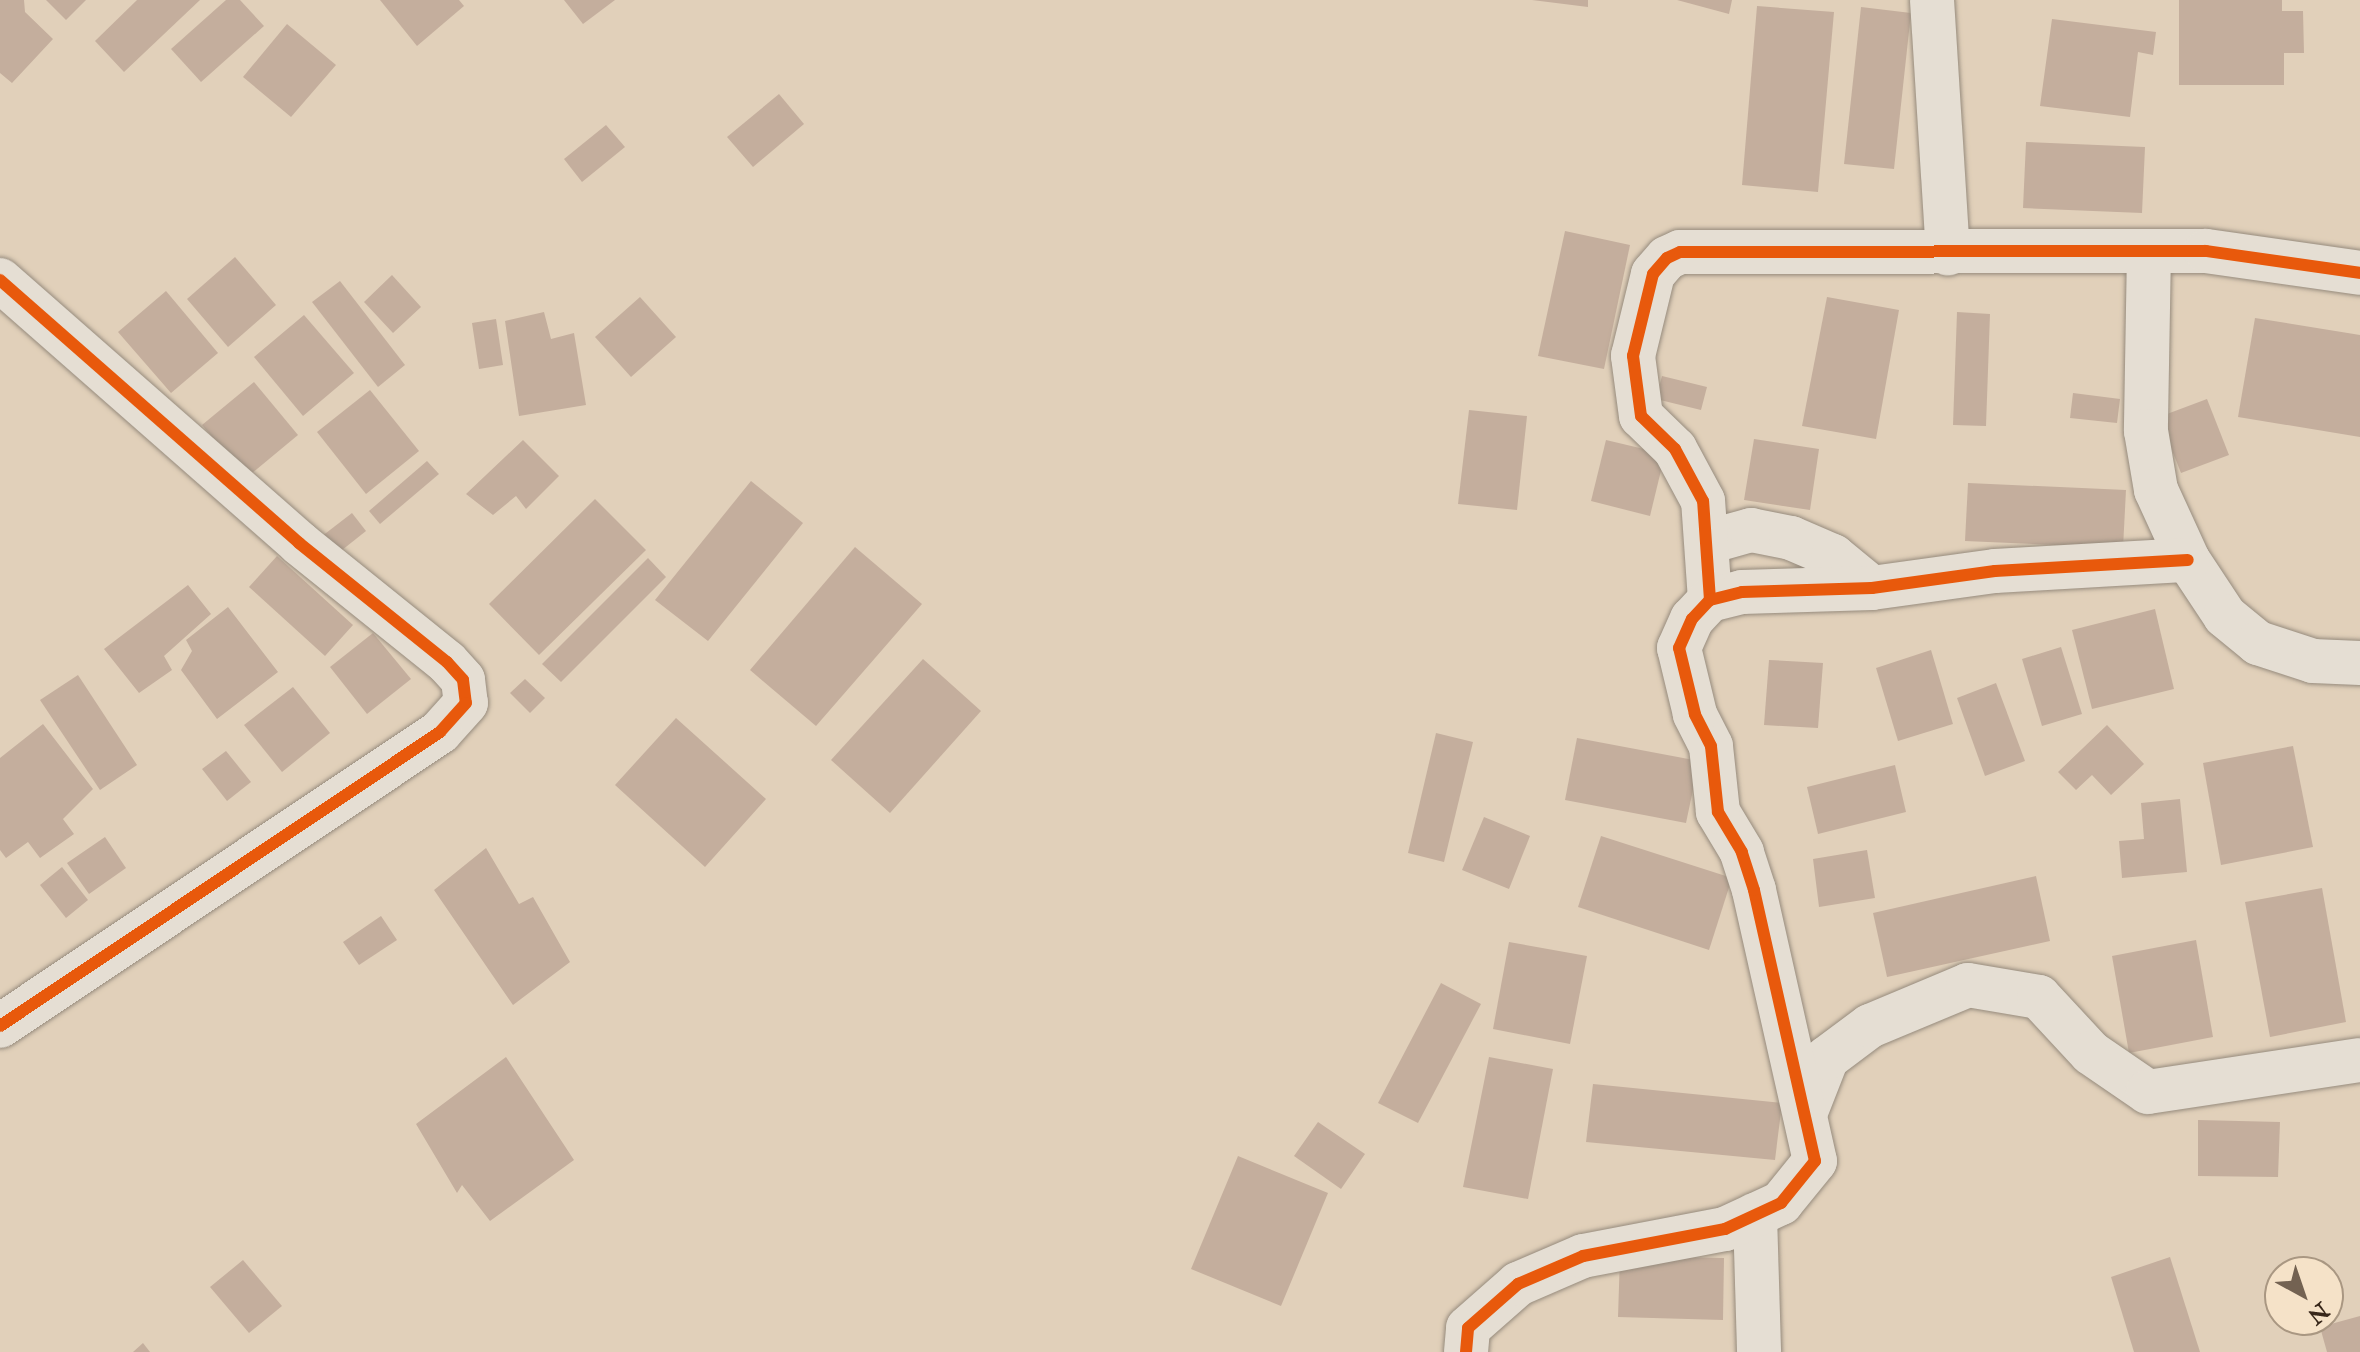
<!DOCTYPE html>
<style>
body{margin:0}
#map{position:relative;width:2360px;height:1352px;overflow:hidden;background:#e1d0ba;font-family:"IM FELL Double Pica",serif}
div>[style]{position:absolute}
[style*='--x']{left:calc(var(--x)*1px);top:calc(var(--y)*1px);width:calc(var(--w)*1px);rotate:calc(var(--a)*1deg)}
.building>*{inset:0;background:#c4ae9d}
.roads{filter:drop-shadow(0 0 2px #968b7d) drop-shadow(0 0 2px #968b7d)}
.street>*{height:44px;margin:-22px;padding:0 22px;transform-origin:22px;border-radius:22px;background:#e5ded3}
.cycleway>*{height:12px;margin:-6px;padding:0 6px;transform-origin:6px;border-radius:6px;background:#e8590c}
span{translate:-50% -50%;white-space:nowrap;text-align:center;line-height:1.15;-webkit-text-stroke:6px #f5e2c8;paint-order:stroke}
.north{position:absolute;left:2264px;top:1256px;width:80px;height:80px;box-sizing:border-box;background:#f5e2c8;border:2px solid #a99782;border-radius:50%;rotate:140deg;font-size:22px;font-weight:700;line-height:32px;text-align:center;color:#38271a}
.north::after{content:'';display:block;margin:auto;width:28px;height:36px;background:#736252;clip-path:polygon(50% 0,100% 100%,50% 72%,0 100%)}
</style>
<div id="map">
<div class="building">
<div style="clip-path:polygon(0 0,24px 0,25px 12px,53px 39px,12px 83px,0 73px)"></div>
<div style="clip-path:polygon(46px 0,86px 0,66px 20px)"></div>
<div style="clip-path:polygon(137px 0,200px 0,124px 72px,95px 41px)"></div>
<div style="clip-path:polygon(226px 0,240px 0,264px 26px,201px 82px,171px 49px)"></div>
<div style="clip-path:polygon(380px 0,459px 0,464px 6px,417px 46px)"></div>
<div style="clip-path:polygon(564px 0,615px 0,583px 24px)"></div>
<div style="clip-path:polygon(1532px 0,1588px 0,1588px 7px)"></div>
<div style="clip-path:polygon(1677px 0,1732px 0,1729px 14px)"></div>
<div style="clip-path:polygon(2179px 0,2282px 0,2282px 11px,2303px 11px,2304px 53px,2284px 53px,2284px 85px,2179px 85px)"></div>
<div style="clip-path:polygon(1757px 6px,1834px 12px,1818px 192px,1742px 185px)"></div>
<div style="clip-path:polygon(1861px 7px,1911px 13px,1894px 169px,1844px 164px)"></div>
<div style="clip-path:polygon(2052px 19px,2156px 32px,2153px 55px,2138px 52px,2130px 117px,2040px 106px)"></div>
<div style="clip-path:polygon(287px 24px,336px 65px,291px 117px,243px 77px)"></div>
<div style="clip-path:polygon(779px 94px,804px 124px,753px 167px,727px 137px)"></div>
<div style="clip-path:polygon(606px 125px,625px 147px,582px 182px,564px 159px)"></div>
<div style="clip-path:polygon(2026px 142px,2145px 147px,2142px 213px,2023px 208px)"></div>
<div style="clip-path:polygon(1565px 231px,1630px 245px,1604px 369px,1538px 356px)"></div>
<div style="clip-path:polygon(235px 257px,276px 305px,228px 347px,187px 299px)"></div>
<div style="clip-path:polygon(392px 275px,421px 307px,393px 333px,364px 302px)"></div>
<div style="clip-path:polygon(340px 281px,405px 365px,378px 387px,312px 302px)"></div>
<div style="clip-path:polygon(166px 291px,218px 353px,171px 393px,118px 332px)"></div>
<div style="clip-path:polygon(640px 297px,676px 337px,631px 377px,595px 337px)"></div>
<div style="clip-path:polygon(1827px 297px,1899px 310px,1876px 439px,1802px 426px)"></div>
<div style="clip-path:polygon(544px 312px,551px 339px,574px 333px,586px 405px,519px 416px,505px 321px)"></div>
<div style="clip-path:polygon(1957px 312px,1990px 314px,1986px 426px,1953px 425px)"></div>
<div style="clip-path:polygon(304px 315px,354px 373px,303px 416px,254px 357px)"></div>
<div style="clip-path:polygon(2255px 318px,2360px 335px,2360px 437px,2238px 417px)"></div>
<div style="clip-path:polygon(496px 319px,503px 365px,479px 369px,472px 323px)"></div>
<div style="clip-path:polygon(1662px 376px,1707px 387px,1701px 410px,1656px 399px)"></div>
<div style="clip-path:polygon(254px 382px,298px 435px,246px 478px,202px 425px)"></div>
<div style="clip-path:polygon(370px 390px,419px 451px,366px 494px,317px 432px)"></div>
<div style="clip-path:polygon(2073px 393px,2120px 399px,2117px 423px,2070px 418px)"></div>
<div style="clip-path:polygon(2207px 399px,2229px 455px,2181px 473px,2159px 417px)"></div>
<div style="clip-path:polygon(1469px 410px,1527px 416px,1517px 510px,1458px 504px)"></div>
<div style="clip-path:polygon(1754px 439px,1819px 449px,1810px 510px,1744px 500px)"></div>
<div style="clip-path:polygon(523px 440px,559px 476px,526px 509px,516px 496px,493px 515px,466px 494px)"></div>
<div style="clip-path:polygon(1606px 440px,1665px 454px,1650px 516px,1591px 501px)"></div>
<div style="clip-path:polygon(427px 461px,439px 474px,380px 524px,369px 511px)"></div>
<div style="clip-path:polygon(751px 481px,803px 523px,708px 641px,655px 600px)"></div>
<div style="clip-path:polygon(1968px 483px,2126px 490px,2123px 548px,1965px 541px)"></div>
<div style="clip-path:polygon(595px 499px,646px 550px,539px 655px,489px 604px)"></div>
<div style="clip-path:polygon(352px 513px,366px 531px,332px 558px,317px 540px)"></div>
<div style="clip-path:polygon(855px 547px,922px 604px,816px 726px,750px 670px)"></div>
<div style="clip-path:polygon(277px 556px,353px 625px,325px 656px,249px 587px)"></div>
<div style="clip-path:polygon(648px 558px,666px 577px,561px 682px,542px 664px)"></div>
<div style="clip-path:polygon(188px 585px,211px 614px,164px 656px,172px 670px,139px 693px,104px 649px)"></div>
<div style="clip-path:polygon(228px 607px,278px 672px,217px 719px,181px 670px,192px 651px,186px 640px)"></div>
<div style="clip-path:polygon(2155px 609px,2174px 689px,2092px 709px,2072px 630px)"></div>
<div style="clip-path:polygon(373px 633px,411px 679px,367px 714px,330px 667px)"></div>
<div style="clip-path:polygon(2061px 647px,2082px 714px,2042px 726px,2022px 659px)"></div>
<div style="clip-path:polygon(1931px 650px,1953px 724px,1898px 741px,1876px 668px)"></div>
<div style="clip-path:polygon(923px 659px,981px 711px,890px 813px,831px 760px)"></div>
<div style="clip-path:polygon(1769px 660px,1823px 663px,1818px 728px,1764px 725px)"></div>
<div style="clip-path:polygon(78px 675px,137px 765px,100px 790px,40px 700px)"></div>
<div style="clip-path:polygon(525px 679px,545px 698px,530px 713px,510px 693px)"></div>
<div style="clip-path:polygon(1996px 683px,2025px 761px,1985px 776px,1957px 698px)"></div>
<div style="clip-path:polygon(293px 687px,330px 733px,282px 772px,244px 725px)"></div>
<div style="clip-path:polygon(676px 718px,766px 799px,705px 867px,615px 785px)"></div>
<div style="clip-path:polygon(43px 724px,93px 789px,63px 819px,74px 834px,40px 858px,28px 842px,6px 858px,0 850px,0 758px)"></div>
<div style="clip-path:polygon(2107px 725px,2144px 764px,2111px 795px,2092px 775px,2076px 790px,2058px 772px)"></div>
<div style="clip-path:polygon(1436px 733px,1473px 742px,1444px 862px,1408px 853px)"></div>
<div style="clip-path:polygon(1577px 738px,1699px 761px,1686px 823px,1565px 800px)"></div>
<div style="clip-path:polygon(2293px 746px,2313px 847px,2221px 865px,2203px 763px)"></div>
<div style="clip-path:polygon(226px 751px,251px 782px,227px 801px,202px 769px)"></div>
<div style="clip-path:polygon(1895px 765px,1906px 812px,1818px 834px,1807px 787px)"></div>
<div style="clip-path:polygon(2180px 799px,2187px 872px,2122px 878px,2119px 841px,2144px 839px,2141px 803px)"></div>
<div style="clip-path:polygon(1484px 817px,1530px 836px,1509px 889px,1462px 870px)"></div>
<div style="clip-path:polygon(1601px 836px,1732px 878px,1709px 950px,1578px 907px)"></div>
<div style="clip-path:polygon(105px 837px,126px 868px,89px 894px,67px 863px)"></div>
<div style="clip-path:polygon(486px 848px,519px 904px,533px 897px,570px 962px,513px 1005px,434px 890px)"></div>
<div style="clip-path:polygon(1867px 850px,1875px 898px,1819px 907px,1813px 859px)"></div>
<div style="clip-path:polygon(62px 867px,88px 900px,66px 918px,40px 885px)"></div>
<div style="clip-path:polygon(2036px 876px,2050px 941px,1887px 977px,1873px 913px)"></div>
<div style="clip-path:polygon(2322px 888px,2346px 1022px,2270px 1037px,2245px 902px)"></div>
<div style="clip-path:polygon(381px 916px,397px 940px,359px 965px,343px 942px)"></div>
<div style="clip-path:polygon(2196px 940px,2213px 1037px,2129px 1053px,2112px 956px)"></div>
<div style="clip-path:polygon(1509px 942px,1587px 956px,1570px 1044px,1493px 1029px)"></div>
<div style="clip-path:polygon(1441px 983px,1481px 1004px,1418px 1123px,1378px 1103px)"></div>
<div style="clip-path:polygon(506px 1057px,574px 1160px,490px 1221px,462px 1185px,457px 1193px,416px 1124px)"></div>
<div style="clip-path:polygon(1489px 1057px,1553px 1069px,1528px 1199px,1463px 1187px)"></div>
<div style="clip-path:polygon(1593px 1084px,1782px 1103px,1775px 1160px,1586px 1142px)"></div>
<div style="clip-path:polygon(2198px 1120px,2280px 1122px,2278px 1177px,2198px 1176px)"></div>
<div style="clip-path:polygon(1318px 1122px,1365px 1154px,1341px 1189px,1294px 1156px)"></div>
<div style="clip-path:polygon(1238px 1156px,1328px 1193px,1281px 1306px,1191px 1269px)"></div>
<div style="clip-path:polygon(1620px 1256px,1724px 1258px,1723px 1320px,1618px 1317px)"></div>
<div style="clip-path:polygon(2170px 1257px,2200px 1352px,2134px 1352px,2111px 1277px)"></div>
<div style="clip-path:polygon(243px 1260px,282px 1306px,249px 1333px,210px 1287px)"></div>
<div style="clip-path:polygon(2360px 1316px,2360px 1352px,2327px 1352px,2320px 1327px)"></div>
<div style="clip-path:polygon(143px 1343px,150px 1352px,133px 1352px)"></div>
</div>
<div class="roads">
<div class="street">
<div style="--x:1932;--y:0;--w:254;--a:86.4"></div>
<div style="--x:2149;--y:251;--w:180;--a:91"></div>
<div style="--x:2146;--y:431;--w:60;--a:80.4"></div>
<div style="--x:2156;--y:490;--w:77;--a:65.4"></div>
<div style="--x:2188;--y:560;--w:67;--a:56.5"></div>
<div style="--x:2225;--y:616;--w:43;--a:39.3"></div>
<div style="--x:2258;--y:643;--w:58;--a:18.1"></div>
<div style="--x:2313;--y:661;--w:47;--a:2.4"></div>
<div style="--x:0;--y:280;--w:398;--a:41.3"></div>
<div style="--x:299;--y:543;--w:190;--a:38.8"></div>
<div style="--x:447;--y:662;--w:24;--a:48"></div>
<div style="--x:463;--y:680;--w:23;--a:83"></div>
<div style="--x:466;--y:703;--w:39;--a:132"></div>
<div style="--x:440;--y:732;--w:529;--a:146.25"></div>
<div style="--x:1708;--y:542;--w:45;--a:-15.6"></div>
<div style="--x:1751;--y:530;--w:41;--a:11.3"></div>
<div style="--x:1791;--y:538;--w:46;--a:23.2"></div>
<div style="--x:1833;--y:556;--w:50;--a:39.4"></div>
<div style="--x:1710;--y:600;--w:99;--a:-94"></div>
<div style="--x:1703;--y:501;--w:59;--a:-118.3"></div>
<div style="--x:1675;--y:449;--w:47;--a:-135.9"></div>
<div style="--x:1641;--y:416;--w:61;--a:-97.6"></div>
<div style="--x:1633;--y:356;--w:84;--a:-76.3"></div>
<div style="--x:1653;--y:274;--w:21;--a:-49"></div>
<div style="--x:1667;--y:258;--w:14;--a:-25"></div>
<div style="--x:1680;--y:252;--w:526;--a:-0.11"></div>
<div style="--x:2206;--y:251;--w:156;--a:8.1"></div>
<div style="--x:1807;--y:1109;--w:55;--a:-68.6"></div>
<div style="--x:1827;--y:1058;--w:54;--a:-36.7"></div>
<div style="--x:1870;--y:1026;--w:106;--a:-22.7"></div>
<div style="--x:1968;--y:985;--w:72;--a:9.6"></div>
<div style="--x:2039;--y:997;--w:76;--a:47.1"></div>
<div style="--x:2091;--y:1053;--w:69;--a:34.4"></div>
<div style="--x:2148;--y:1092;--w:214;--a:-8.6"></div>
<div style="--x:1755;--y:1215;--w:137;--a:88.3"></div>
<div style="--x:1466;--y:1352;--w:24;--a:-85"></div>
<div style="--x:1468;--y:1328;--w:67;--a:-41.3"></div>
<div style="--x:1518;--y:1284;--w:71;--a:-23.3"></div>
<div style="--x:1583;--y:1256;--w:145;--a:-10.8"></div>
<div style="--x:1725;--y:1229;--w:62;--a:-24.9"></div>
<div style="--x:1781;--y:1203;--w:54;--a:-51"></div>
<div style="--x:1815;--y:1161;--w:278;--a:-102.7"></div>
<div style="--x:1754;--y:890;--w:40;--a:-108"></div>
<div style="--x:1742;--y:852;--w:47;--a:-121"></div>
<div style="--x:1718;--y:812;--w:66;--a:-96.1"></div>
<div style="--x:1711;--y:746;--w:36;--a:-117"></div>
<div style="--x:1695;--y:714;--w:68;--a:-103.6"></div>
<div style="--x:1679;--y:648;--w:32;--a:-66"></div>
<div style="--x:1692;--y:619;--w:26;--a:-47"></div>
<div style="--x:1710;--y:600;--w:33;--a:-14"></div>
<div style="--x:1742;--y:592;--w:130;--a:-1.8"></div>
<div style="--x:1872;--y:588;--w:124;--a:-7.9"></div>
<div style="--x:1995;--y:571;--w:193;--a:-3.3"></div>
</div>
</div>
<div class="cycleway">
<div style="--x:0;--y:280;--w:398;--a:41.3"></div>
<div style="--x:299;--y:543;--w:190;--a:38.8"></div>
<div style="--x:447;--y:662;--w:24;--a:48"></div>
<div style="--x:463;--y:680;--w:23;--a:83"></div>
<div style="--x:466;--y:703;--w:39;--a:132"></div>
<div style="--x:440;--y:732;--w:529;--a:146.25"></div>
<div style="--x:1710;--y:600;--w:99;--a:-94"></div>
<div style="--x:1703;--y:501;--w:59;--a:-118.3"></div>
<div style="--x:1675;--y:449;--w:47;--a:-135.9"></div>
<div style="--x:1641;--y:416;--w:61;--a:-97.6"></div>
<div style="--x:1633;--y:356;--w:84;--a:-76.3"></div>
<div style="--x:1653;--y:274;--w:21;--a:-49"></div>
<div style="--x:1667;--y:258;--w:14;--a:-25"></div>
<div style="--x:1680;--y:252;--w:526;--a:-0.11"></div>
<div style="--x:2206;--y:251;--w:156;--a:8.1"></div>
<div style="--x:1466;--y:1352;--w:24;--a:-85"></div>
<div style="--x:1468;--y:1328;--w:67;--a:-41.3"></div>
<div style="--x:1518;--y:1284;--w:71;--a:-23.3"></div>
<div style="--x:1583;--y:1256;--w:145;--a:-10.8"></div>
<div style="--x:1725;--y:1229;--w:62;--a:-24.9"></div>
<div style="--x:1781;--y:1203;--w:54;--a:-51"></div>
<div style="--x:1815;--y:1161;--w:278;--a:-102.7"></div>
<div style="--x:1754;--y:890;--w:40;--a:-108"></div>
<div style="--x:1742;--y:852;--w:47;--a:-121"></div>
<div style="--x:1718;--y:812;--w:66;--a:-96.1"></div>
<div style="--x:1711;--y:746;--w:36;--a:-117"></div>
<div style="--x:1695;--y:714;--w:68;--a:-103.6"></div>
<div style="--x:1679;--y:648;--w:32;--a:-66"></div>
<div style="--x:1692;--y:619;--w:26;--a:-47"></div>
<div style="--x:1710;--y:600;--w:33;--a:-14"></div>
<div style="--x:1742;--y:592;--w:130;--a:-1.8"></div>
<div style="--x:1872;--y:588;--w:124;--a:-7.9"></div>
<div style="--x:1995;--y:571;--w:193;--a:-3.3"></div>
</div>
<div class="north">N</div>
</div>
